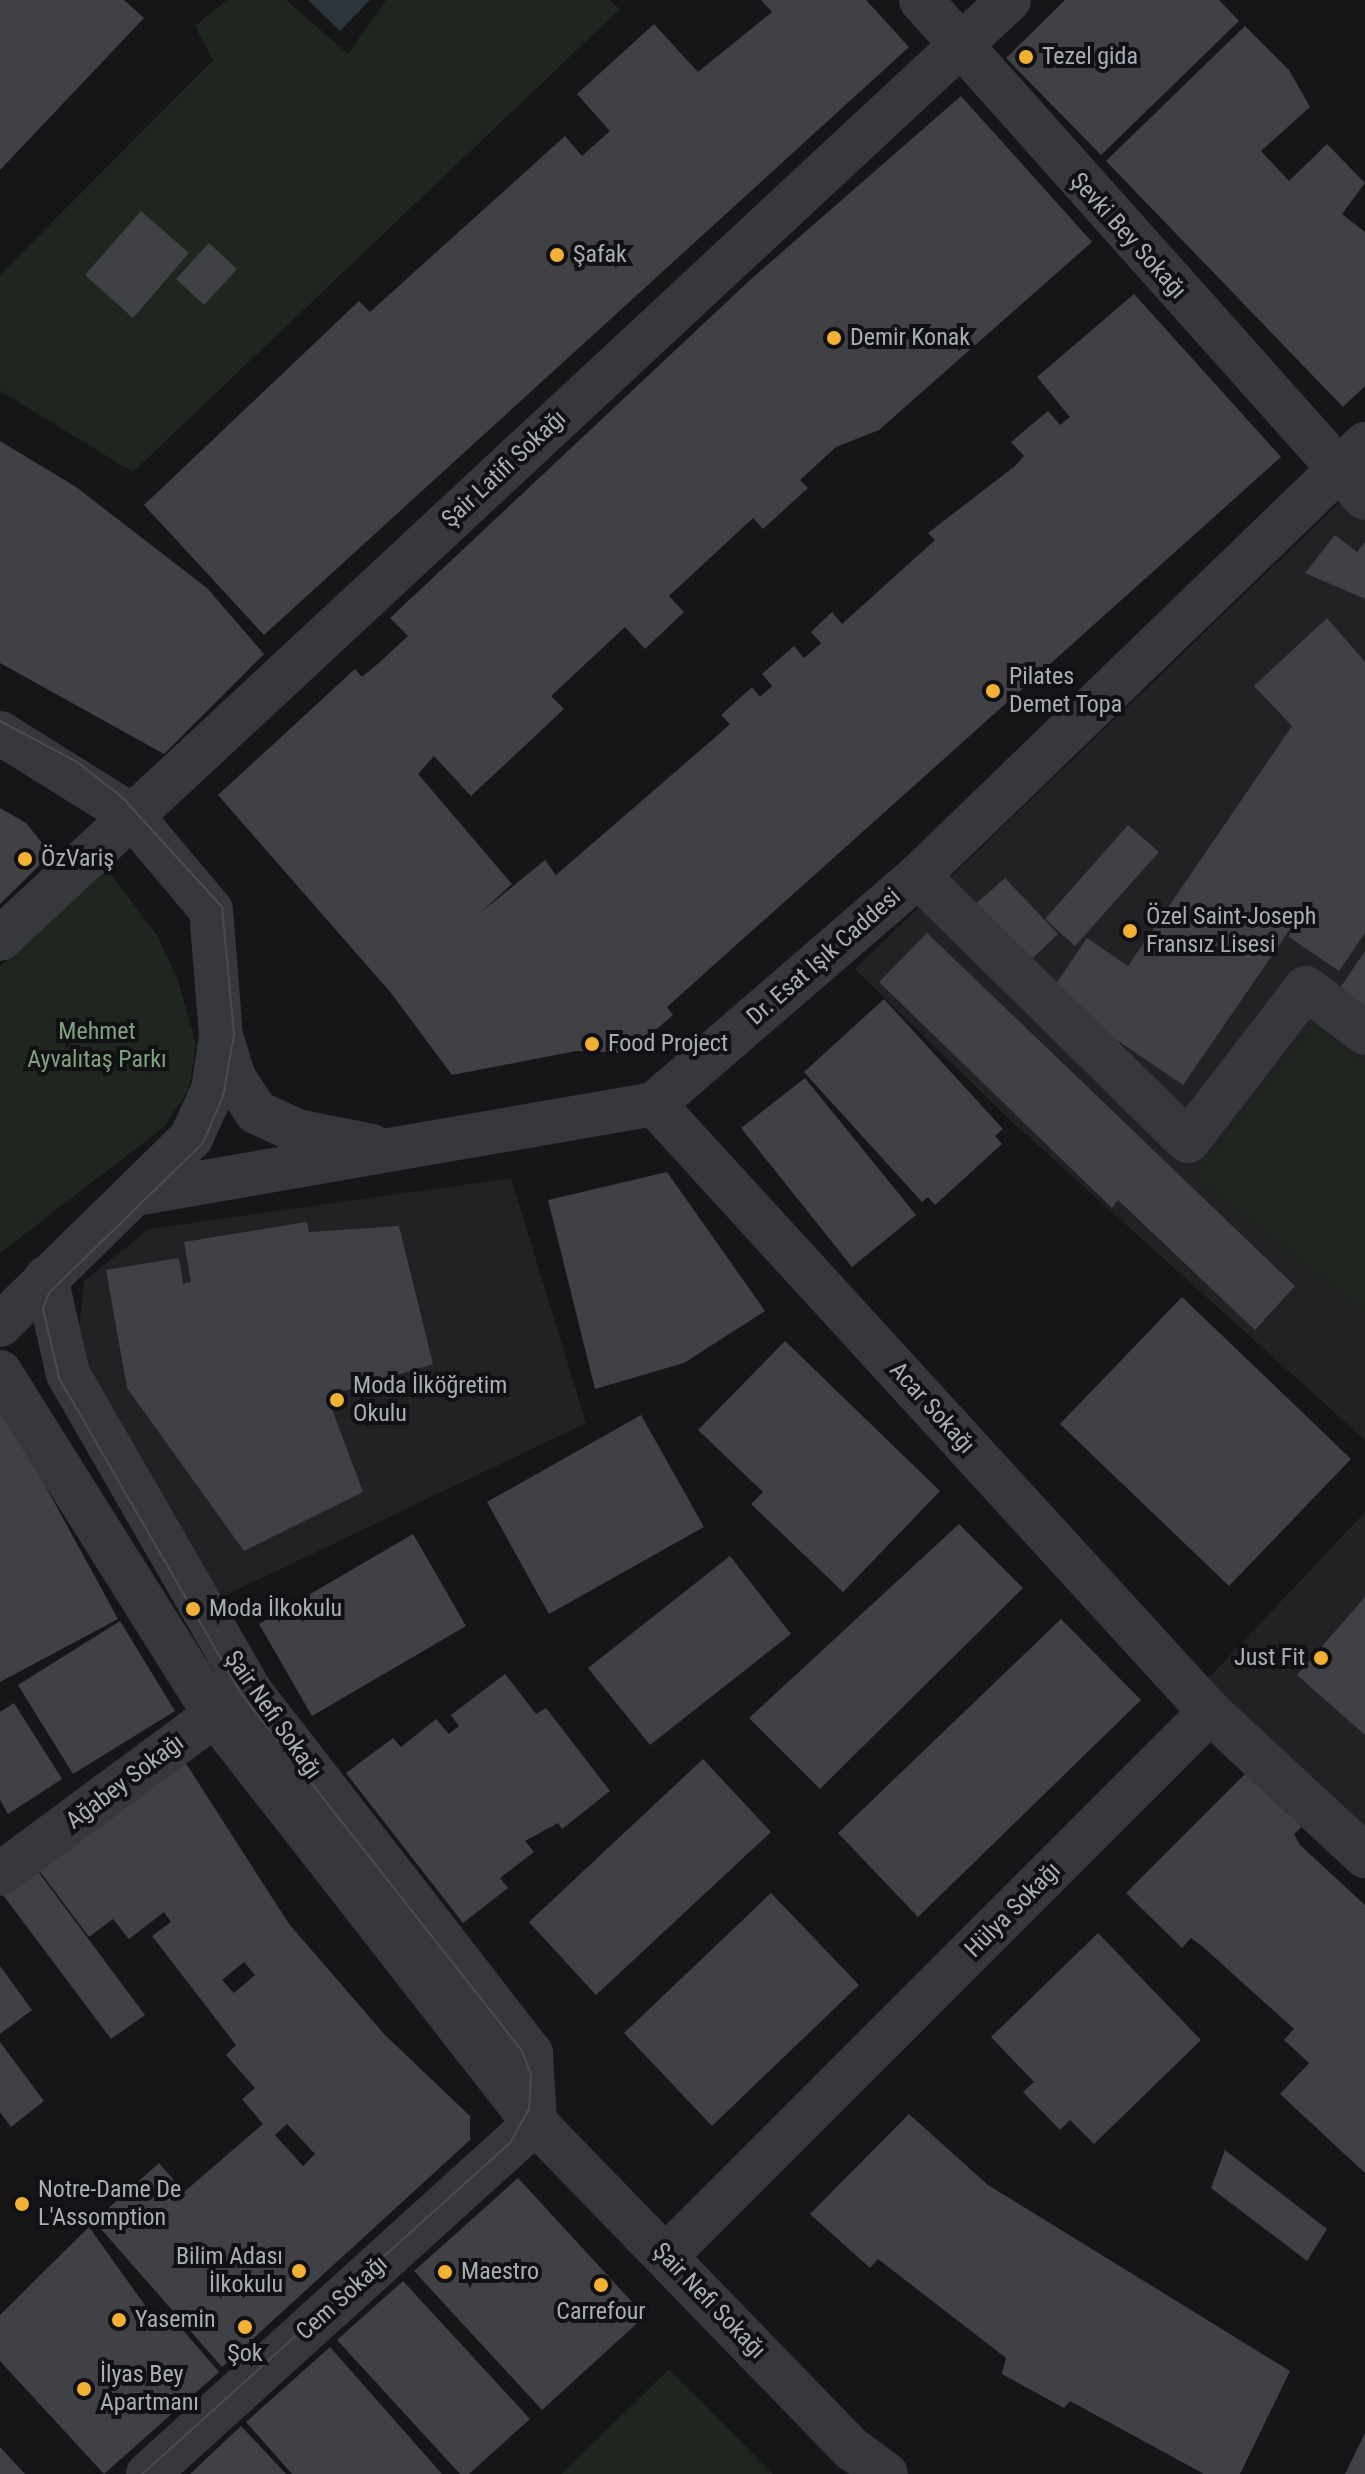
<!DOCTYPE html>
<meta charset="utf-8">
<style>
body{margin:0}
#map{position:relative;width:1365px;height:2474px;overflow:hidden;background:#161618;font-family:"Roboto Condensed",sans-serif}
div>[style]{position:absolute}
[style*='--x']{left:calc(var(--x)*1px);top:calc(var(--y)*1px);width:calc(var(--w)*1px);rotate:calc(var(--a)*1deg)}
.built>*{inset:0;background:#222225}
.green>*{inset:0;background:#1e261f}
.water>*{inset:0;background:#2c353c}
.building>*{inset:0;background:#404145}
.minor>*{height:44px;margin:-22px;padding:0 22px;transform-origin:22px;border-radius:22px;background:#37383d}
.tram>*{height:2px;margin:-1px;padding:0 1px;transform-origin:1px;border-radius:1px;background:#4a4c52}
.dots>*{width:22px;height:22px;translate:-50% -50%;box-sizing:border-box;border:4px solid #111113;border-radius:50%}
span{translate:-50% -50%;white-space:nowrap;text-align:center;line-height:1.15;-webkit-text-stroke:8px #111113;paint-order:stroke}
.poi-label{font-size:24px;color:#a8adb8}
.left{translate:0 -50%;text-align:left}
.right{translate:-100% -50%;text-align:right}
.street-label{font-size:24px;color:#a8adb8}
.park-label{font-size:24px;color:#7fa381}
</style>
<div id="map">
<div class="built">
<div style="clip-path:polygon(1365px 478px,1365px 1440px,1012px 1122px,855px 969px)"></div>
<div style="clip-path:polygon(511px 1178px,586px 1423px,220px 1598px,77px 1351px,84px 1281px,149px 1229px)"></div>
<div style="clip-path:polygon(1365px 1512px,1365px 1844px,1204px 1683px)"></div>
</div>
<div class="green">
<div style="clip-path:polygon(227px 0,286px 0,348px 54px,386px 0,609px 0,620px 9px,133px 472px,0 391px,0 275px,213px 60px,195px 26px)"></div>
<div style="clip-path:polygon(104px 865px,157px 935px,178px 980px,196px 1045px,189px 1089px,164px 1127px,0 1253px,0 967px)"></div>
<div style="clip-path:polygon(1313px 1025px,1365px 1065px,1365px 1311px,1194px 1177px)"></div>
<div style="clip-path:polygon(669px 2369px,773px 2474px,562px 2474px,592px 2444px)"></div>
</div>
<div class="water">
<div style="clip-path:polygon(308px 0,370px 0,340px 31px)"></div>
</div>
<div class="building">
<div style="clip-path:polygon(0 0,124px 0,144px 18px,0 170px)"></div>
<div style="clip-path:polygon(761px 0,866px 0,909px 47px,264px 635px,144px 505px,359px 301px,370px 312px,565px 136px,582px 156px,610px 131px,577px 94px,654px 24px,698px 72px,772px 12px)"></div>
<div style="clip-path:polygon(1065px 0,1219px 0,1239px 21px,1101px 155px,1006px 58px)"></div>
<div style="clip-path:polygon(1245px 26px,1289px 70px,1310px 107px,1261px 151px,1289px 181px,1327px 144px,1365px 183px,1342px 214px,1365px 232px,1365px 386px,1343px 407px,1106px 161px)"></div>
<div style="clip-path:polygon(961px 96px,1092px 242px,879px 430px,836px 447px,800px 480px,808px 488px,763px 529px,753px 518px,669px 596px,684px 612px,645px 649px,625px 627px,551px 696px,564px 709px,471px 796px,434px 756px,418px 774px,512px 884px,479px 914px,545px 860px,556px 875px,719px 734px,730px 724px,721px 715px,752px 687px,760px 697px,772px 686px,762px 674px,794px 646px,804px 658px,811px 652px,821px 643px,811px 632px,832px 612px,842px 624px,935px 540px,928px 533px,1015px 466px,1024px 456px,1011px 442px,1048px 411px,1060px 425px,1070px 417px,1037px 377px,1134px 294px,1281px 457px,667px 1007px,673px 1015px,629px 1053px,576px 1051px,452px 1075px,391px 993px,218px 795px,355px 669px,362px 677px,381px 661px,408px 636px,390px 618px,750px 280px)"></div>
<div style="clip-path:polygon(141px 211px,189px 253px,133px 318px,85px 275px)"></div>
<div style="clip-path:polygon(209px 243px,237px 269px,204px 305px,176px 279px)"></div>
<div style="clip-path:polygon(0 441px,76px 487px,207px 588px,264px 654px,164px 754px,0 663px)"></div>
<div style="clip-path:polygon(1335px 535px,1357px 552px,1365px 542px,1365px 599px,1305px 573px)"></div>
<div style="clip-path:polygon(1327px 618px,1365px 662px,1365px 933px,1339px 971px,1289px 937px,1293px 925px,1183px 1085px,1049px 994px,1087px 938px,1128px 966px,1292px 726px,1254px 686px)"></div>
<div style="clip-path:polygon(0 808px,26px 823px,51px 854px,0 904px)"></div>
<div style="clip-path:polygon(1128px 825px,1159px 852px,1075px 946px,1045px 919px)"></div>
<div style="clip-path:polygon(1005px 878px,1058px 934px,1026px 965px,971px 908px)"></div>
<div style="clip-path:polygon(927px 933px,1295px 1286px,1255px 1330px,1118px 1200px,1112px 1208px,879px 982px)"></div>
<div style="clip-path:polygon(1365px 951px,1365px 1014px,1336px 994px)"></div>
<div style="clip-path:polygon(884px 999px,1003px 1129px,995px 1136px,1002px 1144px,935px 1205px,928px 1197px,922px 1202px,804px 1072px)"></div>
<div style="clip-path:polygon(805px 1078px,916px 1215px,852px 1267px,741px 1128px)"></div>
<div style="clip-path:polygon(667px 1172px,765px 1311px,684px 1363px,595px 1389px,548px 1200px)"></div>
<div style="clip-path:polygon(307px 1222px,309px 1232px,399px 1226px,433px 1364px,327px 1396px,363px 1492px,244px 1551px,127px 1388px,106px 1270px,179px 1258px,183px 1284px,191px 1282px,184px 1242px)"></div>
<div style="clip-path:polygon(1182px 1297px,1351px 1459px,1229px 1586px,1060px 1424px)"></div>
<div style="clip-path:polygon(785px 1341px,940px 1491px,843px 1592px,751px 1504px,763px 1492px,698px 1430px)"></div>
<div style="clip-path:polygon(0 1403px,118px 1619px,0 1682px)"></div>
<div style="clip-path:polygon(641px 1415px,704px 1527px,549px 1614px,487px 1502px)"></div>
<div style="clip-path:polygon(959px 1524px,1023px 1588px,820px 1789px,749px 1718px)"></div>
<div style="clip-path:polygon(413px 1534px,466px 1626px,312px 1716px,259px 1624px)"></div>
<div style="clip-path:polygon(730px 1556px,791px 1634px,650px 1745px,588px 1668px)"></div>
<div style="clip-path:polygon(1365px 1597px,1365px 1735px,1297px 1675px)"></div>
<div style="clip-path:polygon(1061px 1619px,1141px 1700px,918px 1917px,838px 1833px)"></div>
<div style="clip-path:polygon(120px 1621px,175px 1711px,73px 1774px,18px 1685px)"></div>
<div style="clip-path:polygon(505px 1674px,536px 1714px,546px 1708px,610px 1791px,562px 1829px,558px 1823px,525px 1841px,534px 1852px,500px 1878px,508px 1888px,463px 1923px,346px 1773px,393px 1738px,401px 1747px,436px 1719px,449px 1734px,459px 1726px,451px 1715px)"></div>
<div style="clip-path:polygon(14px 1703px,62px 1779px,8px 1814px,0 1800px,0 1712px)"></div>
<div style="clip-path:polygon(703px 1759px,771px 1832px,596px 1995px,529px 1922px)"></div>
<div style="clip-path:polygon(evenodd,185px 1762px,289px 1924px,385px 2035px,470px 2116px,470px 2140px,222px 2367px,94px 2221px,159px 2163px,184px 2192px,263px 2124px,242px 2099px,255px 2088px,226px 2055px,236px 2045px,152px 1936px,171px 1922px,164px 1912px,129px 1939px,113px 1919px,89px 1937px,38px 1869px,185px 1762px,244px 1962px,255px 1975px,234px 1993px,222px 1980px,244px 1962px,185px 1762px,287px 2124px,315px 2154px,303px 2166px,275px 2135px,287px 2124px)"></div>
<div style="clip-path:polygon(1250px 1769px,1305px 1824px,1294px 1834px,1300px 1845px,1365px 1905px,1365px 2173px,1280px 2094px,1309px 2063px,1284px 2040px,1294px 2029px,1202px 1946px,1191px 1938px,1182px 1948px,1126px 1893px)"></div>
<div style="clip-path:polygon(37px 1870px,145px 2015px,111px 2039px,3px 1895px)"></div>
<div style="clip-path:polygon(771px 1893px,859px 1985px,712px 2126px,624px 2033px)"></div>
<div style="clip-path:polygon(1098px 1933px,1201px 2040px,1094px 2144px,1070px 2120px,1060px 2130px,1023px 2092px,1034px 2082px,991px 2037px)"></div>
<div style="clip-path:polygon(0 1966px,32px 2010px,0 2034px)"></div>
<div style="clip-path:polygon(0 2042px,44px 2101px,11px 2127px,0 2112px)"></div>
<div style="clip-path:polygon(909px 2114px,988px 2185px,1290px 2371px,1240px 2474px,1204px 2474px,1070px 2401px,1064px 2408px,1002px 2374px,1006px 2358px,878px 2259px,870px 2268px,810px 2214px)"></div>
<div style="clip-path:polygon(1225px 2150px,1327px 2229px,1307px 2261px,1211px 2188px)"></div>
<div style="clip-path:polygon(518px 2178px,645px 2316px,542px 2410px,414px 2271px)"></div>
<div style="clip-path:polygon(89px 2227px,159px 2325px,170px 2315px,219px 2372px,104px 2474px,0 2361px,0 2315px)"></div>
<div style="clip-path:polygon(403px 2281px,530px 2419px,469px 2474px,460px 2474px,337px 2340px)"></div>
<div style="clip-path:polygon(330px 2347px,442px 2474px,292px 2474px,246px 2422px)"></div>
<div style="clip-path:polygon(241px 2426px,286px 2474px,190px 2474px)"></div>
<div style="clip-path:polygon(1365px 2433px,1365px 2474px,1345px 2474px)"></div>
<div style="clip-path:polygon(0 2447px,25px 2474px,0 2474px)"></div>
</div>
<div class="minor">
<div style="--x:921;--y:0;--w:667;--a:48.28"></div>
<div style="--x:0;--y:733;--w:155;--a:32"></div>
<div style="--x:131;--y:815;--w:124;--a:49.9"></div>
<div style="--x:211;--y:910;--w:127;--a:85.5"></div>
<div style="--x:221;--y:1037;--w:54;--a:98.6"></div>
<div style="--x:213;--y:1090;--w:53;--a:114.6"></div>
<div style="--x:191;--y:1138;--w:267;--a:135.6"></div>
<div style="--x:918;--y:876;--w:378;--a:44.5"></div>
<div style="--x:1188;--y:1141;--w:193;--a:-52.4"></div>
<div style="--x:1306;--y:988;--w:74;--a:37.3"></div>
<div style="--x:0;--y:939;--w:1378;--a:-42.94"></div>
<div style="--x:222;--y:1039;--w:39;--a:73"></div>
<div style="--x:233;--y:1076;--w:43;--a:57.4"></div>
<div style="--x:256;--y:1112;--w:45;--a:24.9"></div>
<div style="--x:297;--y:1131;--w:76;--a:11.3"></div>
<div style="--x:654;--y:1104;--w:824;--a:47.56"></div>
<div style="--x:1210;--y:1712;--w:212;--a:42.9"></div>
<div style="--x:141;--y:1193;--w:521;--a:-9.84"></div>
<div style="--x:654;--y:1104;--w:349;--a:-40.8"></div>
<div style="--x:918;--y:876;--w:622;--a:-44.02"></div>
<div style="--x:46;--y:1278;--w:98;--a:77.1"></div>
<div style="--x:68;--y:1374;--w:366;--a:60.1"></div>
<div style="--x:250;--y:1691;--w:458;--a:52.2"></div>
<div style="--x:531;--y:2053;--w:70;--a:86.7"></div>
<div style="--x:0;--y:1372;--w:405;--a:57.9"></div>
<div style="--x:215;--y:1715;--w:507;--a:51.98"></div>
<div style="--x:527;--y:2114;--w:467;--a:45.9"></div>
<div style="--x:852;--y:2449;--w:42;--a:36.3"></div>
<div style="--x:0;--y:1874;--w:297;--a:-36.5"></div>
<div style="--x:666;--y:2256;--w:769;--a:-45"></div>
<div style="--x:148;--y:2474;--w:522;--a:-42.21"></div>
</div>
<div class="tram">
<div style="--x:0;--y:721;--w:87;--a:28"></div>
<div style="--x:77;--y:762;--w:57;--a:37.9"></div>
<div style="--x:122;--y:797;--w:149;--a:47.7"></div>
<div style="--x:222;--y:907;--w:129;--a:84.6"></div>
<div style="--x:234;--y:1035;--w:62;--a:100.2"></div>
<div style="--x:223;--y:1096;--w:51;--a:113.1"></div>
<div style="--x:203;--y:1143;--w:215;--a:135.8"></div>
<div style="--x:49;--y:1293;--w:17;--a:111"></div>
<div style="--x:43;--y:1309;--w:71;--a:76.9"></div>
<div style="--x:59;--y:1378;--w:366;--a:60"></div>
<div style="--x:242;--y:1695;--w:453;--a:51.8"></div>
<div style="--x:522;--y:2051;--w:25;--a:69"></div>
<div style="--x:531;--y:2074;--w:35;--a:93"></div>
<div style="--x:529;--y:2109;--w:38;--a:119"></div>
<div style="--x:511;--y:2142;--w:496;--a:138"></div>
</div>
<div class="dots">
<div style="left:1026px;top:57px;background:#f2b134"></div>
<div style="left:557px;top:255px;background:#f2b134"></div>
<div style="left:834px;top:338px;background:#f2b134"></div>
<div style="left:993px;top:691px;background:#f2b134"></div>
<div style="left:25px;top:859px;background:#f2b134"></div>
<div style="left:1130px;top:931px;background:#f2b134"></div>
<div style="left:592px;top:1044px;background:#f2b134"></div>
<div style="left:337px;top:1400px;background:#f2b134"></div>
<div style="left:193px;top:1609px;background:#f2b134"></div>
<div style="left:1321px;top:1658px;background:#f2b134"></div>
<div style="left:22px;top:2204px;background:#f2b134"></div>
<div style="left:299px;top:2271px;background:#f2b134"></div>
<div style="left:445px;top:2272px;background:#f2b134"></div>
<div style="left:601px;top:2285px;background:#f2b134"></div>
<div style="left:119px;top:2320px;background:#f2b134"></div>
<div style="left:245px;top:2327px;background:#f2b134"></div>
<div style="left:84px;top:2389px;background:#f2b134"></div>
</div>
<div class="poi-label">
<span class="left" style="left:1042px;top:57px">Tezel gida</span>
<span class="left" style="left:573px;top:255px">Şafak</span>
<span class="left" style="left:850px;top:338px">Demir Konak</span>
<span class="left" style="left:1009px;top:691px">Pilates<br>Demet Topa</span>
<span class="left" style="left:41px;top:859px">ÖzVariş</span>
<span class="left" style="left:1146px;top:931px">Özel Saint-Joseph<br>Fransız Lisesi</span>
<span class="left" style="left:608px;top:1044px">Food Project</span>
<span class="left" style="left:353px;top:1400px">Moda İlköğretim<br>Okulu</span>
<span class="left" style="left:209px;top:1609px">Moda İlkokulu</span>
<span class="right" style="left:1305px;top:1658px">Just Fit</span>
<span class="left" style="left:38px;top:2204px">Notre-Dame De<br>L'Assomption</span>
<span class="right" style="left:283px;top:2271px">Bilim Adası<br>İlkokulu</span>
<span class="left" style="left:461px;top:2272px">Maestro</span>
<span style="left:601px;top:2312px">Carrefour</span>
<span class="left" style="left:135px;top:2320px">Yasemin</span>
<span style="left:245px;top:2354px">Şok</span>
<span class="left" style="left:100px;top:2389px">İlyas Bey<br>Apartmanı</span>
</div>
<div class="street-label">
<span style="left:1128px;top:236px;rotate:48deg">Şevki Bey Sokağı</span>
<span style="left:504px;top:469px;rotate:-43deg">Şair Latifi Sokağı</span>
<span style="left:824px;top:957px;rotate:-41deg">Dr. Esat Işık Caddesi</span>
<span style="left:932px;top:1408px;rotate:48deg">Acar Sokağı</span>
<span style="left:273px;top:1715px;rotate:55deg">Şair Nefi Sokağı</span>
<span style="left:125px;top:1782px;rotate:-37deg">Ağabey Sokağı</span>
<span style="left:1013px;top:1910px;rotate:-45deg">Hülya Sokağı</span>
<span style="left:342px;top:2298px;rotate:-42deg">Cem Sokağı</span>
<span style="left:709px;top:2301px;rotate:46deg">Şair Nefi Sokağı</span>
</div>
<div class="park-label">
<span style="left:97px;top:1046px">Mehmet<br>Ayvalıtaş Parkı</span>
</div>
</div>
